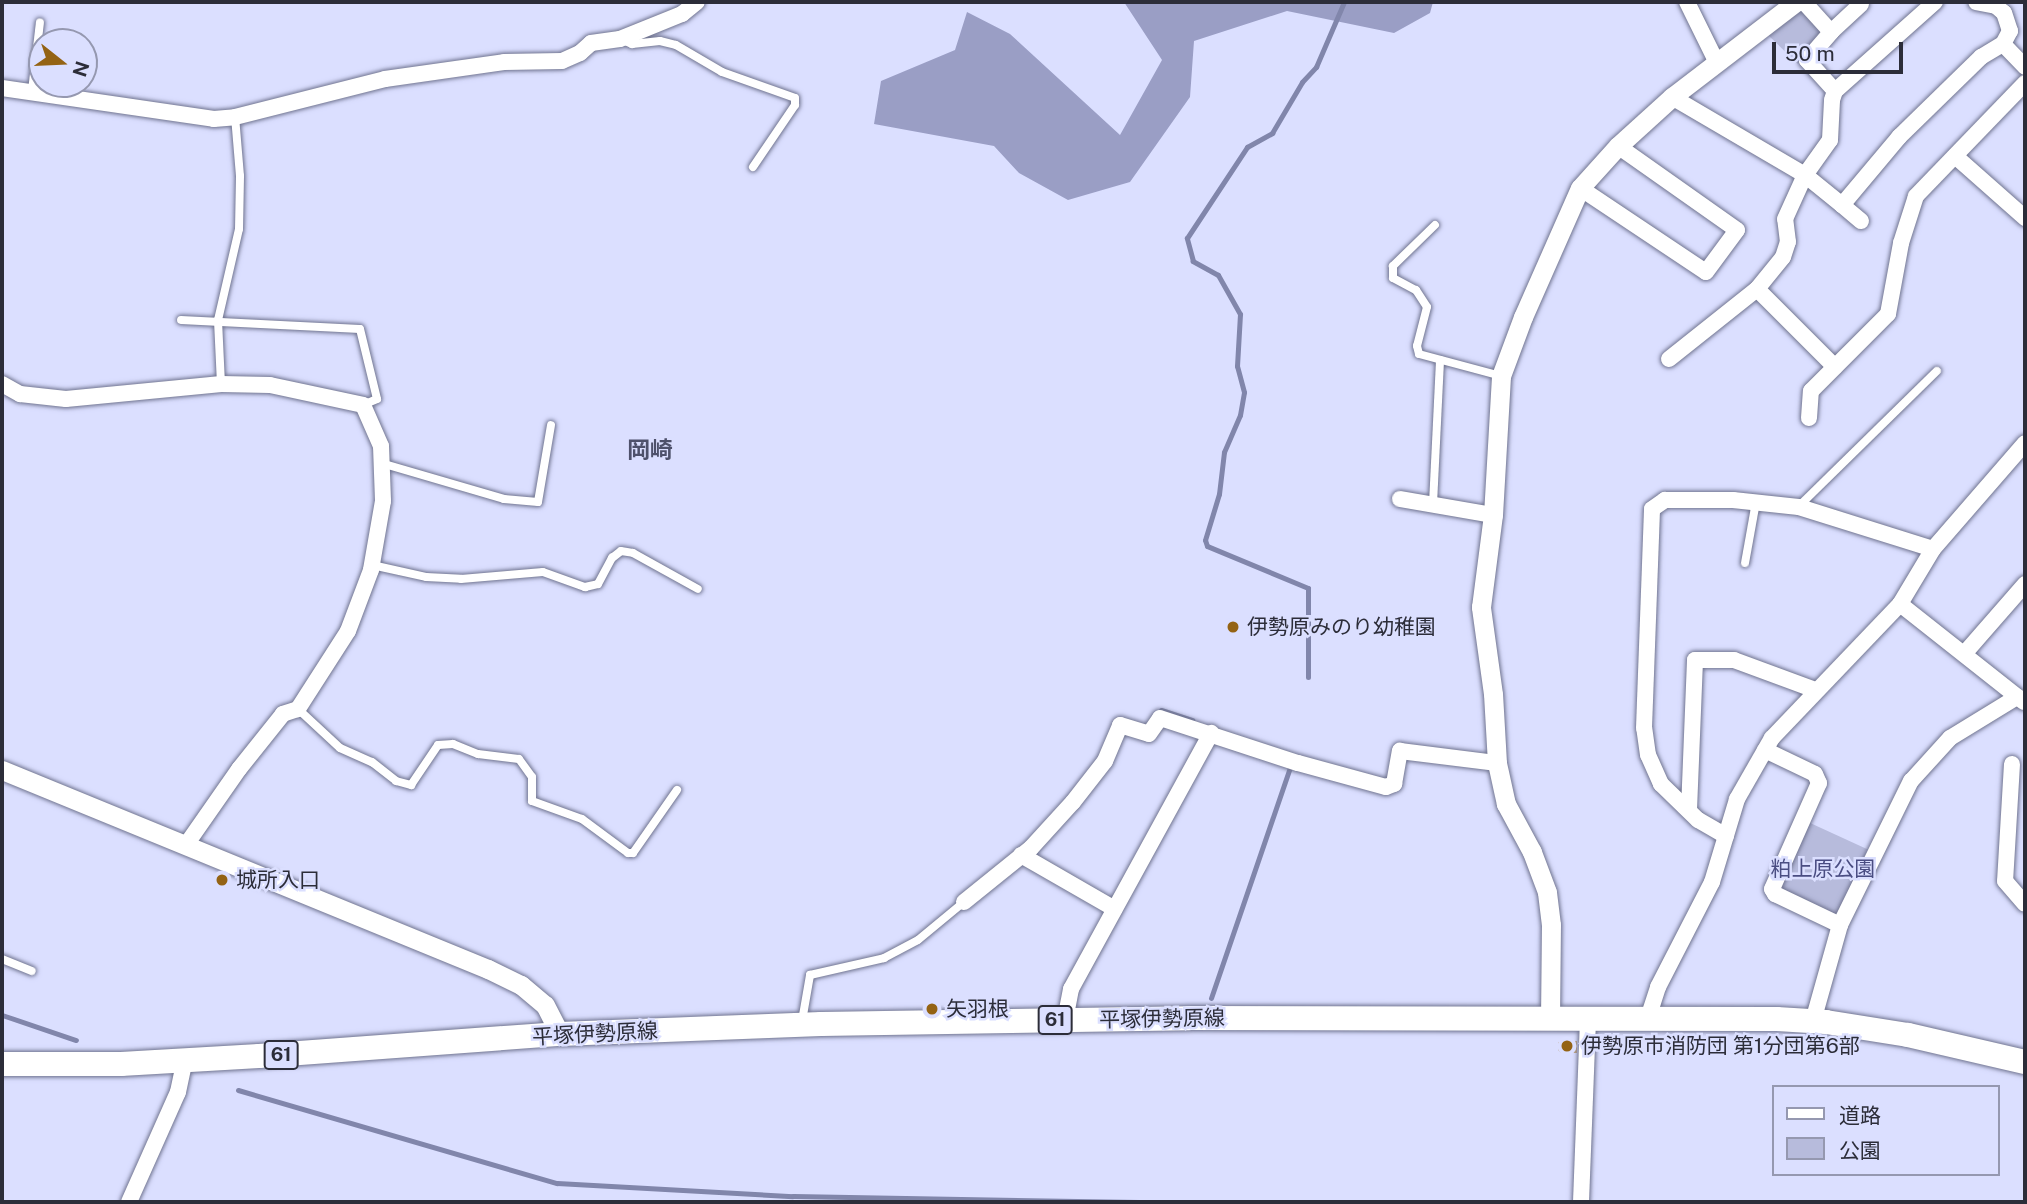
<!DOCTYPE html>
<meta charset="utf-8">
<style>
body{margin:0}
#map{position:relative;width:2027px;height:1204px;overflow:hidden;background:#dbdfff;font-family:"Public Sans","Noto Sans JP",sans-serif}
div>[style]{position:absolute}
[style*='--x']{left:calc(var(--x)*1px);top:calc(var(--y)*1px);width:calc(var(--w)*1px);rotate:calc(var(--a)*1deg)}
.green>*{inset:0;background:#b7bbdc}
.forest>*{inset:0;background:#9a9ec5}
.stream>*{height:5px;margin:-2.5px;padding:0 2.5px;transform-origin:2.5px;border-radius:2.5px;background:#8186ab}
.building>*{inset:0;background:#bda280}
.roads{filter:drop-shadow(0 0 2px #707490) drop-shadow(0 0 2px #707490)}
.service>*{height:8px;margin:-4px;padding:0 4px;transform-origin:4px;border-radius:4px;background:#fff}
.minor>*{height:16px;margin:-8px;padding:0 8px;transform-origin:8px;border-radius:8px;background:#fff}
.tertiary>*{height:19px;margin:-9.5px;padding:0 9.5px;transform-origin:9.5px;border-radius:9.5px;background:#fff}
.primary>*{height:24px;margin:-12px;padding:0 12px;transform-origin:12px;border-radius:12px;background:#fff}
.dots>*{width:19px;height:19px;translate:-50% -50%;box-sizing:border-box;border:4px solid #dbdfff;border-radius:50%}
span{translate:-50% -50%;white-space:nowrap;text-align:center;line-height:1.15;-webkit-text-stroke:5px #dbdfff;paint-order:stroke}
.shield-label span{padding:2px 5px;background:#dbdfff;border:2px solid;border-radius:5px;-webkit-text-stroke-width:0}
.shield-label{font-size:19px;color:#2c2d39;font-weight:700}
.poi-label{font-size:21px;color:#2c2d39}
.left{translate:0 -50%;text-align:left}
.park-label{font-size:21px;color:#4a4d82}
.street-label{font-size:21px;color:#2c2d39}
.neighbourhood-label{font-size:23px;color:#4e516b;font-weight:700}
.frame{position:absolute;inset:0;border:4px solid #2c2d39;pointer-events:none}
.legend{position:absolute;left:1772px;top:1085px;width:228px;height:91px;box-sizing:border-box;background:#dbdfff;border:2px solid #9598b0;margin:0;padding:9px 12px;list-style:none;font-size:21px;color:#2c2d39}
.legend li{display:flex;align-items:center;gap:14px;height:35px}
.legend b{width:35px;border:2px solid #9598b0}
.north{position:absolute;left:28px;top:28px;width:70px;height:70px;box-sizing:border-box;background:#dbdfff;border:2px solid #9598b0;border-radius:50%;rotate:108deg;font-size:19px;font-weight:700;line-height:28px;text-align:center;color:#2c2d39}
.north::after{content:'';display:block;margin:auto;width:24px;height:32px;background:#946314;clip-path:polygon(50% 0,100% 100%,50% 72%,0 100%)}
.scale{position:absolute;left:1772px;top:42px;width:131px;height:32px;box-sizing:border-box;border:4px solid #2c2d39;border-top:0;padding-left:9px;font-size:21px;line-height:24px;white-space:nowrap;color:#2c2d39;-webkit-text-stroke:5px #dbdfff;paint-order:stroke}
</style>
<div id="map">
<div class="green">
<div style="clip-path:polygon(1802px 6px,1824px 30px,1824px 37px,1798px 64px,1768px 35px)"></div>
<div style="clip-path:polygon(1808px 822px,1869px 850px,1841px 911px,1833px 914px,1782px 892px,1780px 883px)"></div>
</div>
<div class="forest">
<div style="clip-path:polygon(1124px 2px,1433px 2px,1430px 13px,1394px 33px,1287px 11px,1194px 41px,1190px 97px,1130px 182px,1068px 200px,1019px 173px,994px 146px,874px 124px,881px 81px,955px 50px,967px 12px,1010px 34px,1120px 135px,1162px 60px)"></div>
</div>
<div class="stream">
<div style="--x:1308;--y:677;--w:89;--a:-90"></div>
<div style="--x:1308;--y:588;--w:109;--a:-157.4"></div>
<div style="--x:1207;--y:546;--w:6;--a:-108"></div>
<div style="--x:1205;--y:540;--w:48;--a:-73.1"></div>
<div style="--x:1219;--y:494;--w:42;--a:-83.2"></div>
<div style="--x:1224;--y:452;--w:40;--a:-66.6"></div>
<div style="--x:1240;--y:415;--w:23;--a:-80"></div>
<div style="--x:1244;--y:392;--w:27;--a:-105"></div>
<div style="--x:1237;--y:366;--w:52;--a:-86.7"></div>
<div style="--x:1240;--y:314;--w:45;--a:-119.4"></div>
<div style="--x:1218;--y:275;--w:29;--a:-151"></div>
<div style="--x:1193;--y:261;--w:24;--a:-105"></div>
<div style="--x:1187;--y:238;--w:109;--a:-56.6"></div>
<div style="--x:1247;--y:147;--w:29;--a:-29"></div>
<div style="--x:1272;--y:133;--w:59;--a:-59.5"></div>
<div style="--x:1302;--y:82;--w:21;--a:-47"></div>
<div style="--x:1316;--y:67;--w:71;--a:-66.7"></div>
<div style="--x:1161;--y:710;--w:33;--a:18"></div>
<div style="--x:1211;--y:998;--w:250;--a:-71.1"></div>
<div style="--x:2;--y:1015;--w:78;--a:18.7"></div>
<div style="--x:238;--y:1090;--w:332;--a:16.3"></div>
<div style="--x:557;--y:1183;--w:236;--a:3.2"></div>
<div style="--x:793;--y:1196;--w:346;--a:1"></div>
</div>
<div class="building">
<div style="clip-path:polygon(1577px 1041px,1577px 1053px,1561px 1053px,1558px 1050px,1558px 1042px)"></div>
</div>
<div class="roads">
<div class="service">
<div style="--x:623;--y:40;--w:10;--a:24"></div>
<div style="--x:632;--y:44;--w:28;--a:-6"></div>
<div style="--x:660;--y:41;--w:16;--a:14"></div>
<div style="--x:676;--y:45;--w:53;--a:30.4"></div>
<div style="--x:722;--y:72;--w:77;--a:19.6"></div>
<div style="--x:795;--y:98;--w:7;--a:90"></div>
<div style="--x:795;--y:105;--w:75;--a:124.1"></div>
<div style="--x:32;--y:91;--w:69;--a:-83.4"></div>
<div style="--x:1435;--y:225;--w:59;--a:135.7"></div>
<div style="--x:1393;--y:266;--w:12;--a:90"></div>
<div style="--x:1393;--y:278;--w:26;--a:28"></div>
<div style="--x:1416;--y:290;--w:20;--a:57"></div>
<div style="--x:1427;--y:307;--w:40;--a:104.4"></div>
<div style="--x:1417;--y:346;--w:8;--a:76"></div>
<div style="--x:1419;--y:354;--w:85;--a:15"></div>
<div style="--x:181;--y:320;--w:179;--a:2.9"></div>
<div style="--x:360;--y:329;--w:72;--a:76.3"></div>
<div style="--x:377;--y:399;--w:15;--a:157"></div>
<div style="--x:221;--y:384;--w:64;--a:-92.7"></div>
<div style="--x:218;--y:320;--w:93;--a:-77"></div>
<div style="--x:239;--y:229;--w:53;--a:-88.9"></div>
<div style="--x:240;--y:176;--w:59;--a:-94.8"></div>
<div style="--x:381;--y:463;--w:128;--a:16.3"></div>
<div style="--x:504;--y:499;--w:34;--a:5"></div>
<div style="--x:538;--y:502;--w:78;--a:-80.4"></div>
<div style="--x:1433;--y:504;--w:144;--a:-87.2"></div>
<div style="--x:1799;--y:506;--w:193;--a:-44.4"></div>
<div style="--x:1745;--y:563;--w:62;--a:-79.8"></div>
<div style="--x:372;--y:565;--w:55;--a:12.5"></div>
<div style="--x:426;--y:577;--w:35;--a:3"></div>
<div style="--x:461;--y:579;--w:82;--a:-4.9"></div>
<div style="--x:543;--y:572;--w:45;--a:19.7"></div>
<div style="--x:585;--y:587;--w:13;--a:-13"></div>
<div style="--x:598;--y:584;--w:30;--a:-62"></div>
<div style="--x:612;--y:558;--w:11;--a:-38"></div>
<div style="--x:621;--y:551;--w:12;--a:9"></div>
<div style="--x:633;--y:553;--w:74;--a:29"></div>
<div style="--x:298;--y:709;--w:57;--a:42.9"></div>
<div style="--x:340;--y:748;--w:35;--a:24"></div>
<div style="--x:372;--y:762;--w:31;--a:38"></div>
<div style="--x:396;--y:781;--w:16;--a:15"></div>
<div style="--x:411;--y:785;--w:48;--a:-56"></div>
<div style="--x:438;--y:745;--w:15;--a:-4"></div>
<div style="--x:453;--y:744;--w:27;--a:22"></div>
<div style="--x:478;--y:754;--w:41;--a:7"></div>
<div style="--x:519;--y:759;--w:22;--a:54"></div>
<div style="--x:532;--y:777;--w:24;--a:90"></div>
<div style="--x:532;--y:801;--w:53;--a:19.8"></div>
<div style="--x:582;--y:819;--w:57;--a:36.5"></div>
<div style="--x:628;--y:853;--w:5;--a:0"></div>
<div style="--x:633;--y:853;--w:77;--a:-55.1"></div>
<div style="--x:2;--y:959;--w:32;--a:22"></div>
<div style="--x:802;--y:1021;--w:47;--a:-80.1"></div>
<div style="--x:810;--y:975;--w:76;--a:-12.9"></div>
<div style="--x:884;--y:958;--w:38;--a:-28"></div>
<div style="--x:918;--y:940;--w:60;--a:-39.6"></div>
</div>
<div class="minor">
<div style="--x:1687;--y:2;--w:68;--a:63.8"></div>
<div style="--x:1831;--y:32;--w:41;--a:-43"></div>
<div style="--x:2003;--y:44;--w:32;--a:46"></div>
<div style="--x:2;--y:88;--w:214;--a:8.3"></div>
<div style="--x:214;--y:119;--w:21;--a:-5"></div>
<div style="--x:235;--y:117;--w:155;--a:-14.2"></div>
<div style="--x:385;--y:79;--w:120;--a:-8.1"></div>
<div style="--x:504;--y:62;--w:58;--a:-1"></div>
<div style="--x:562;--y:61;--w:20;--a:-24"></div>
<div style="--x:580;--y:53;--w:15;--a:-42"></div>
<div style="--x:591;--y:43;--w:29;--a:-8"></div>
<div style="--x:620;--y:39;--w:67;--a:-22"></div>
<div style="--x:682;--y:14;--w:19;--a:-39"></div>
<div style="--x:1835;--y:91;--w:134;--a:-41.7"></div>
<div style="--x:1672;--y:97;--w:154;--a:30.4"></div>
<div style="--x:1805;--y:175;--w:48;--a:39"></div>
<div style="--x:1955;--y:156;--w:94;--a:41.5"></div>
<div style="--x:1580;--y:188;--w:151;--a:33.7"></div>
<div style="--x:1706;--y:272;--w:52;--a:-53.6"></div>
<div style="--x:1737;--y:230;--w:146;--a:-144.8"></div>
<div style="--x:1861;--y:221;--w:25;--a:-140"></div>
<div style="--x:1842;--y:205;--w:89;--a:-50"></div>
<div style="--x:1899;--y:137;--w:115;--a:-44.3"></div>
<div style="--x:1981;--y:57;--w:26;--a:-31"></div>
<div style="--x:2003;--y:44;--w:15;--a:-62"></div>
<div style="--x:2010;--y:31;--w:19;--a:-108"></div>
<div style="--x:2004;--y:13;--w:11;--a:-139"></div>
<div style="--x:1996;--y:6;--w:20;--a:-169"></div>
<div style="--x:1757;--y:289;--w:110;--a:45"></div>
<div style="--x:1669;--y:359;--w:112;--a:-38.5"></div>
<div style="--x:1757;--y:289;--w:41;--a:-50.9"></div>
<div style="--x:1783;--y:257;--w:16;--a:-72"></div>
<div style="--x:1788;--y:242;--w:23;--a:-97"></div>
<div style="--x:1785;--y:219;--w:48;--a:-65.6"></div>
<div style="--x:1805;--y:175;--w:43;--a:-54.5"></div>
<div style="--x:1830;--y:140;--w:40;--a:-87.1"></div>
<div style="--x:1832;--y:100;--w:9;--a:-72"></div>
<div style="--x:1835;--y:91;--w:42;--a:-132.1"></div>
<div style="--x:1807;--y:60;--w:37;--a:-49"></div>
<div style="--x:1831;--y:32;--w:40;--a:-132"></div>
<div style="--x:2;--y:384;--w:21;--a:29"></div>
<div style="--x:20;--y:394;--w:46;--a:6.2"></div>
<div style="--x:66;--y:399;--w:156;--a:-5.5"></div>
<div style="--x:221;--y:384;--w:49;--a:1.2"></div>
<div style="--x:270;--y:385;--w:95;--a:12.1"></div>
<div style="--x:363;--y:405;--w:45;--a:66.3"></div>
<div style="--x:381;--y:446;--w:55;--a:87.9"></div>
<div style="--x:383;--y:501;--w:70;--a:99.9"></div>
<div style="--x:371;--y:570;--w:65;--a:110.7"></div>
<div style="--x:348;--y:631;--w:93;--a:122.7"></div>
<div style="--x:298;--y:709;--w:16;--a:162"></div>
<div style="--x:283;--y:714;--w:70;--a:128.7"></div>
<div style="--x:239;--y:769;--w:93;--a:124.9"></div>
<div style="--x:1809;--y:418;--w:27;--a:-86"></div>
<div style="--x:1811;--y:391;--w:109;--a:-45"></div>
<div style="--x:1888;--y:314;--w:72;--a:-79.6"></div>
<div style="--x:1901;--y:243;--w:49;--a:-72.3"></div>
<div style="--x:1916;--y:196;--w:157;--a:-46"></div>
<div style="--x:1400;--y:499;--w:94;--a:9.8"></div>
<div style="--x:1900;--y:604;--w:158;--a:38.3"></div>
<div style="--x:1964;--y:654;--w:93;--a:-48.9"></div>
<div style="--x:1765;--y:750;--w:55;--a:25.6"></div>
<div style="--x:1815;--y:774;--w:10;--a:66"></div>
<div style="--x:1819;--y:783;--w:116;--a:113.9"></div>
<div style="--x:1772;--y:889;--w:6;--a:59"></div>
<div style="--x:1775;--y:894;--w:72;--a:25.5"></div>
<div style="--x:2012;--y:764;--w:117;--a:93.4"></div>
<div style="--x:2005;--y:881;--w:30;--a:49"></div>
<div style="--x:1689;--y:810;--w:150;--a:-87.7"></div>
<div style="--x:1695;--y:660;--w:39;--a:0"></div>
<div style="--x:1734;--y:660;--w:86;--a:20.3"></div>
<div style="--x:1726;--y:836;--w:32;--a:-150"></div>
<div style="--x:1698;--y:820;--w:52;--a:-135.8"></div>
<div style="--x:1661;--y:784;--w:32;--a:-114"></div>
<div style="--x:1648;--y:755;--w:27;--a:-98"></div>
<div style="--x:1644;--y:728;--w:219;--a:-87.9"></div>
<div style="--x:1652;--y:509;--w:16;--a:-35"></div>
<div style="--x:1665;--y:500;--w:68;--a:0"></div>
<div style="--x:1733;--y:500;--w:66;--a:6.1"></div>
<div style="--x:1799;--y:507;--w:140;--a:17.4"></div>
<div style="--x:1021;--y:855;--w:108;--a:29.9"></div>
<div style="--x:964;--y:902;--w:86;--a:-38.9"></div>
<div style="--x:1031;--y:848;--w:62;--a:-47.6"></div>
<div style="--x:1073;--y:802;--w:52;--a:-52"></div>
<div style="--x:1105;--y:761;--w:39;--a:-67"></div>
<div style="--x:1120;--y:725;--w:30;--a:17"></div>
<div style="--x:1149;--y:734;--w:19;--a:-55"></div>
<div style="--x:1160;--y:718;--w:145;--a:18.1"></div>
<div style="--x:1298;--y:763;--w:91;--a:15.3"></div>
<div style="--x:1386;--y:787;--w:9;--a:-21"></div>
<div style="--x:1394;--y:784;--w:34;--a:-80"></div>
<div style="--x:1400;--y:751;--w:98;--a:7.1"></div>
<div style="--x:1648;--y:1018;--w:33;--a:-72"></div>
<div style="--x:1658;--y:987;--w:118;--a:-62.8"></div>
<div style="--x:1712;--y:882;--w:87;--a:-73.2"></div>
<div style="--x:1737;--y:799;--w:70;--a:-60.2"></div>
<div style="--x:1772;--y:738;--w:185;--a:-46.3"></div>
<div style="--x:1900;--y:604;--w:64;--a:-59"></div>
<div style="--x:1933;--y:549;--w:140;--a:-49"></div>
<div style="--x:1065;--y:1020;--w:32;--a:-79"></div>
<div style="--x:1071;--y:989;--w:292;--a:-61.3"></div>
<div style="--x:1813;--y:1021;--w:100;--a:-74.3"></div>
<div style="--x:1840;--y:925;--w:161;--a:-63.8"></div>
<div style="--x:1911;--y:781;--w:58;--a:-47.8"></div>
<div style="--x:1950;--y:738;--w:79;--a:-31.5"></div>
<div style="--x:129;--y:1202;--w:120;--a:-66"></div>
<div style="--x:178;--y:1092;--w:33;--a:-78"></div>
<div style="--x:1581;--y:1202;--w:183;--a:-87.8"></div>
</div>
<div class="tertiary">
<div style="--x:2;--y:770;--w:525;--a:22.27"></div>
<div style="--x:488;--y:969;--w:37;--a:26"></div>
<div style="--x:521;--y:985;--w:31;--a:40"></div>
<div style="--x:545;--y:1005;--w:33;--a:63"></div>
<div style="--x:1550;--y:1019;--w:94;--a:-89.4"></div>
<div style="--x:1551;--y:925;--w:33;--a:-97"></div>
<div style="--x:1547;--y:892;--w:43;--a:-110.6"></div>
<div style="--x:1532;--y:852;--w:55;--a:-118.4"></div>
<div style="--x:1506;--y:804;--w:42;--a:-102.4"></div>
<div style="--x:1497;--y:763;--w:69;--a:-93.3"></div>
<div style="--x:1493;--y:694;--w:88;--a:-97.9"></div>
<div style="--x:1481;--y:607;--w:93;--a:-82.6"></div>
<div style="--x:1493;--y:515;--w:139;--a:-86.7"></div>
<div style="--x:1501;--y:376;--w:63;--a:-69.6"></div>
<div style="--x:1523;--y:317;--w:141;--a:-66.2"></div>
<div style="--x:1580;--y:188;--w:57;--a:-47.9"></div>
<div style="--x:1618;--y:146;--w:73;--a:-42.2"></div>
<div style="--x:1672;--y:97;--w:156;--a:-37.5"></div>
</div>
<div class="primary">
<div style="--x:2;--y:1064;--w:119;--a:0"></div>
<div style="--x:121;--y:1064;--w:138;--a:-3.3"></div>
<div style="--x:259;--y:1056;--w:302;--a:-4.2"></div>
<div style="--x:560;--y:1034;--w:261;--a:-2.2"></div>
<div style="--x:821;--y:1024;--w:368;--a:-0.9"></div>
<div style="--x:1189;--y:1018;--w:588;--a:0.1"></div>
<div style="--x:1777;--y:1019;--w:49;--a:3.5"></div>
<div style="--x:1826;--y:1022;--w:83;--a:9"></div>
<div style="--x:1908;--y:1035;--w:120;--a:13"></div>
</div>
</div>
<div class="dots">
<div style="left:1233px;top:627px;background:#946314"></div>
<div style="left:222px;top:880px;background:#946314"></div>
<div style="left:932px;top:1009px;background:#946314"></div>
<div style="left:1567px;top:1046px;background:#946314"></div>
</div>
<div class="shield-label">
<span style="left:1055px;top:1020px">61</span>
<span style="left:281px;top:1055px">61</span>
</div>
<div class="poi-label">
<span class="left" style="left:1247px;top:627px">伊勢原みのり幼稚園</span>
<span class="left" style="left:236px;top:880px">城所入口</span>
<span class="left" style="left:946px;top:1009px">矢羽根</span>
<span class="left" style="left:1581px;top:1046px">伊勢原市消防団 第1分団第6部</span>
</div>
<div class="park-label">
<span style="left:1823px;top:869px">粕上原公園</span>
</div>
<div class="street-label">
<span style="left:1162px;top:1019px;rotate:-1deg">平塚伊勢原線</span>
<span style="left:595px;top:1034px;rotate:-3deg">平塚伊勢原線</span>
</div>
<div class="neighbourhood-label">
<span style="left:650px;top:450px">岡崎</span>
</div>
<div class="frame"></div>
<ul class="legend">
<li><b style="height:9px;background:#fff"></b>道路</li>
<li><b style="height:19px;background:#b7bbdc"></b>公園</li>
</ul>
<div class="north">N</div>
<div class="scale">50 m</div>
</div>
